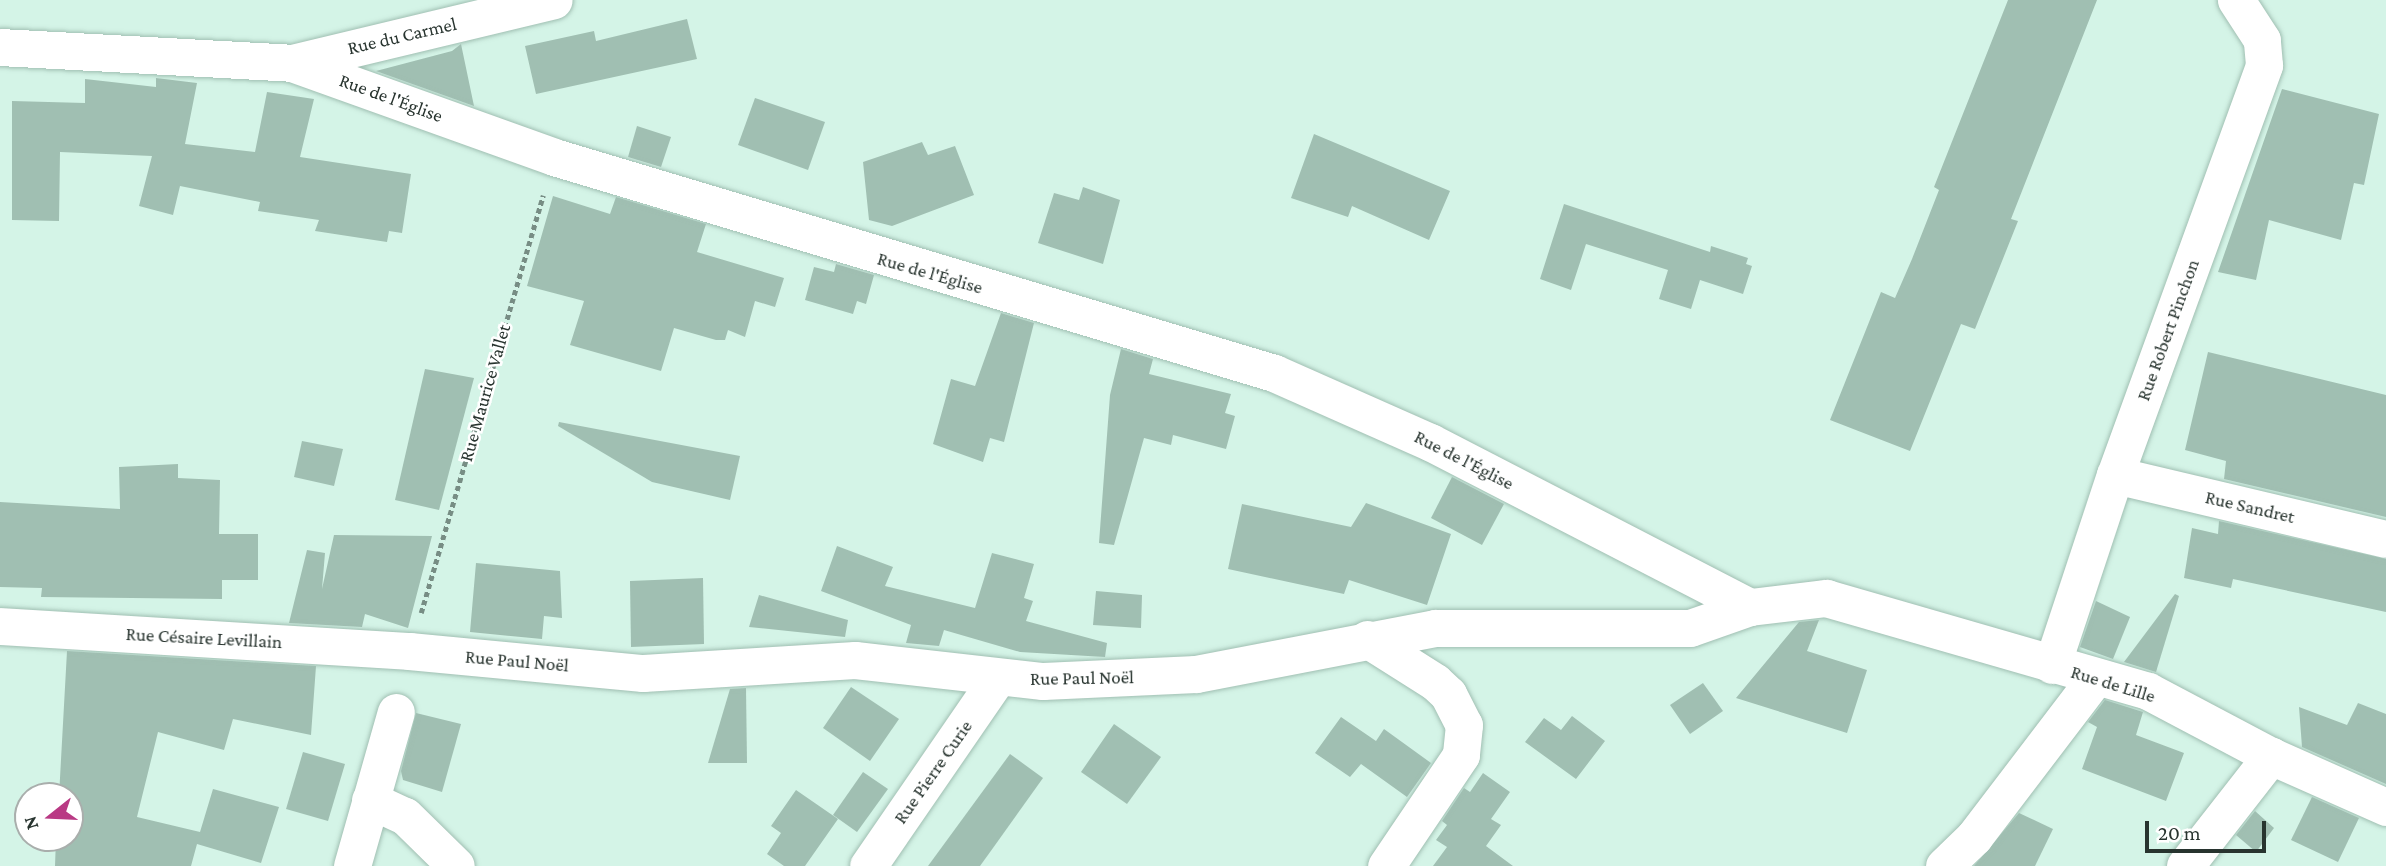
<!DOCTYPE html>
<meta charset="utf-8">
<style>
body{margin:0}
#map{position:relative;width:2386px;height:866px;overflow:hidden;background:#d4f4e7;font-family:"Crimson Pro",serif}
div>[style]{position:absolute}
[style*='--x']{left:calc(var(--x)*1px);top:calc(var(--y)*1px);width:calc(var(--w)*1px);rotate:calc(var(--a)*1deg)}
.building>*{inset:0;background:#a0bfb2}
.path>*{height:4.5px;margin-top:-2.25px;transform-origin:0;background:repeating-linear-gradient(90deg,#778d84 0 5px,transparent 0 8.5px)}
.roads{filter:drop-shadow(0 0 2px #a0bfb2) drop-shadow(0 0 2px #a0bfb2)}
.minor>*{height:37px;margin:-18.5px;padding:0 18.5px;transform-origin:18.5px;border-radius:18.5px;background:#fff}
span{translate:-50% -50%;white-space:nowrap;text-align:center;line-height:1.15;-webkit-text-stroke:5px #fff;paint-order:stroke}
.street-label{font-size:19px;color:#28342f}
.north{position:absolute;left:14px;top:782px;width:70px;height:70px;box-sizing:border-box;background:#fff;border:2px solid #a9aeac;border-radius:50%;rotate:252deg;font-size:19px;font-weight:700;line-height:28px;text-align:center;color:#28342f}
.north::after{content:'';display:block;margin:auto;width:24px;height:32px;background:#b93984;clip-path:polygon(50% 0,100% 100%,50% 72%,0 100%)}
.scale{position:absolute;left:2145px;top:821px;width:121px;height:32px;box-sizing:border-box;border:4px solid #28342f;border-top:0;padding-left:9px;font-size:21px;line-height:24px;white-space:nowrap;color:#28342f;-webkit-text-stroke:5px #fff;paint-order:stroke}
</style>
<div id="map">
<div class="building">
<div style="clip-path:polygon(2008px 0,2097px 0,2011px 219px,2018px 221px,1975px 329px,1961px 324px,1910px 451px,1830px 420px,1881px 292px,1895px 298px,1912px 259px,1939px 190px,1934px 187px)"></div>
<div style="clip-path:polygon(687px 19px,697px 59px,536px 94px,525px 46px,594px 31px,596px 41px)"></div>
<div style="clip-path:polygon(461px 44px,474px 106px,376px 71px,452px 51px)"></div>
<div style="clip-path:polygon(156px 78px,197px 83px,185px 144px,255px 152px,267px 92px,314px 99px,300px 157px,411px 174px,402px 233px,389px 231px,387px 242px,315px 231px,319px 220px,258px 211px,260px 202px,180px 186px,173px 215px,139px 206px,152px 156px,60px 152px,59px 221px,12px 220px,12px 101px,85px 103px,85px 79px,156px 87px)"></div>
<div style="clip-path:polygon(2282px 89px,2379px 114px,2364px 185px,2354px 183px,2341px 240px,2269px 220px,2256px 280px,2218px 272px)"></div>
<div style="clip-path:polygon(755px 98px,825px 122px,808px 170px,738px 145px)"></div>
<div style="clip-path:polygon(637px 126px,671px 137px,661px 167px,628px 157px)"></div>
<div style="clip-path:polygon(1314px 134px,1450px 191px,1429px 240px,1352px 206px,1348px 217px,1291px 198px)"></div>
<div style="clip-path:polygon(922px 142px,928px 155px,955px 146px,974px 195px,892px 226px,869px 220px,863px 162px)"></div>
<div style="clip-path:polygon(1083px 187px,1120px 200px,1103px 264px,1038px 243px,1054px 193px,1079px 200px)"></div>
<div style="clip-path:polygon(553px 196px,610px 214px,616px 197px,706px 224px,697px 252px,784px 278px,775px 307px,755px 301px,745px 337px,728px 330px,725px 340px,716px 340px,674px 328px,661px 371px,570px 345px,584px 301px,527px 286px)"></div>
<div style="clip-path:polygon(1564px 204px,1710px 252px,1711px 246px,1748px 258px,1746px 264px,1752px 266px,1743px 294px,1700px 280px,1691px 309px,1659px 299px,1668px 270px,1586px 244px,1571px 290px,1540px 279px)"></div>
<div style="clip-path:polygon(836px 264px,874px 275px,866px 304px,857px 301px,853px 314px,805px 300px,814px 267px,834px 272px)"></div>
<div style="clip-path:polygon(1001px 313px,1034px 323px,1004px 442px,990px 438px,983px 462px,933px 444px,951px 379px,975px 386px)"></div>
<div style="clip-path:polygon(1121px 349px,1153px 359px,1149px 374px,1231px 394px,1225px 413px,1235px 416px,1226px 449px,1173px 435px,1171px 445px,1144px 438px,1114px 545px,1099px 543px,1110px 395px)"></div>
<div style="clip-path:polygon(2208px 352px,2386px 395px,2386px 517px,2224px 479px,2226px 461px,2185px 450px)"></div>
<div style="clip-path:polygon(425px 369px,474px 378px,439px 510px,395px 500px)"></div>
<div style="clip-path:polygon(559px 422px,740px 456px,730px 500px,652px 482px,558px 426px)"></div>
<div style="clip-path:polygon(302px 441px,343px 449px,334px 486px,294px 477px)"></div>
<div style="clip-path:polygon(178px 464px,178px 478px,220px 480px,219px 534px,258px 534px,258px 580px,222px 580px,222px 599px,41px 597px,42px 588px,0 587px,0 502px,120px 509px,119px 467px)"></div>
<div style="clip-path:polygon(1452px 477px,1504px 504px,1482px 545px,1431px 518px)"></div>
<div style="clip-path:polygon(1366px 503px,1451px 534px,1427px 605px,1349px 580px,1344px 594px,1228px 569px,1242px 504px,1351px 527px)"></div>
<div style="clip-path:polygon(2219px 521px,2386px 559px,2386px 612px,2233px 579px,2231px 588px,2184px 578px,2192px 528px,2218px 534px)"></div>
<div style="clip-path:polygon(334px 535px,432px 536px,408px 628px,365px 614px,362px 627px,289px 623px,307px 550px,325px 553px,322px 589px)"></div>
<div style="clip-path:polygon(837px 546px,893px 567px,885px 586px,975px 608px,992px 553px,1034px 564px,1024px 598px,1033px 601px,1026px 621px,1107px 643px,1105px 657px,1020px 652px,944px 630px,939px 646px,906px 643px,911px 625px,821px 591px)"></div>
<div style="clip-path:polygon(476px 563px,560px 571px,562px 618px,544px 616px,542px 639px,470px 632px)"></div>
<div style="clip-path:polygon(703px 578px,704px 644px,631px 647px,630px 581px)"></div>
<div style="clip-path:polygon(1096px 591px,1142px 595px,1141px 628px,1093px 625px)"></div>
<div style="clip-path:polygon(2175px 594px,2179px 596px,2156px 672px,2124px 662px)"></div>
<div style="clip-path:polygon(759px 595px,848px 620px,845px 637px,749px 627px)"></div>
<div style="clip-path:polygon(2096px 601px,2130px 617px,2113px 659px,2080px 647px)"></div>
<div style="clip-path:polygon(1819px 620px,1807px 651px,1867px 670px,1847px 733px,1736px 698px,1799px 622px)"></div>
<div style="clip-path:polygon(67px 651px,316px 666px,311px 735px,233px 719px,224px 750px,158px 732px,137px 817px,200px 832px,213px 789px,279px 807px,261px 863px,197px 844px,191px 866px,55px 866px,56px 838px,70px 838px,70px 796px,59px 796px)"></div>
<div style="clip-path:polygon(1703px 683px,1723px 711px,1690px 734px,1670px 705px)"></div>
<div style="clip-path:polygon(851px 687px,899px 719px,870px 761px,823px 728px)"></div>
<div style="clip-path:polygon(746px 688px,747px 763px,708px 763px,730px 689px)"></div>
<div style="clip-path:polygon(2105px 700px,2143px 712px,2136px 735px,2184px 753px,2166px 801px,2082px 769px,2097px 727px,2088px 722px)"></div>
<div style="clip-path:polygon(2358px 703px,2386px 714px,2386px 784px,2302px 747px,2299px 707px,2347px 725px)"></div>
<div style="clip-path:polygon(416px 713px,461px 724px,442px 792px,403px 780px,401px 771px)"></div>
<div style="clip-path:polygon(1572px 716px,1605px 741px,1576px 779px,1525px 742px,1544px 718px,1561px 730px)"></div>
<div style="clip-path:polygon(1341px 717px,1376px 741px,1384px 729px,1431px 763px,1407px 797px,1361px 764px,1350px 777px,1315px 753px)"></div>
<div style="clip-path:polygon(1114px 724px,1161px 757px,1127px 804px,1081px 772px)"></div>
<div style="clip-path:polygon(303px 752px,345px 764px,328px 821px,286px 809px)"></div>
<div style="clip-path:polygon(1010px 754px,1043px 778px,993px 848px,980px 866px,928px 866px)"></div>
<div style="clip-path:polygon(863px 772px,888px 789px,857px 832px,833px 815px)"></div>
<div style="clip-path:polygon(1483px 773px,1510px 792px,1491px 819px,1501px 825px,1486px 846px,1513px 866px,1433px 866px,1447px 847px,1436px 840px,1447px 825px,1442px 821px,1464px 788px,1470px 792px)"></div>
<div style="clip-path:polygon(796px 790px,838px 819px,805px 866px,784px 866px,767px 854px,781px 833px,771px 826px)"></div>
<div style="clip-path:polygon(2312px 797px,2359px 818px,2338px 862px,2291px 840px)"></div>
<div style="clip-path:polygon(2255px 811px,2274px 828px,2256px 852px,2236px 835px)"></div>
<div style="clip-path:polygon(2019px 813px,2053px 829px,2035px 866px,1974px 866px)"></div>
</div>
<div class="path">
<div style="--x:421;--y:613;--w:435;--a:-73.7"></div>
</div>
<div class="roads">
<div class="minor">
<div style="--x:0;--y:47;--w:292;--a:3.1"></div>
<div style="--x:292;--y:63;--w:278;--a:19.7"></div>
<div style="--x:554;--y:157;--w:752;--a:16.7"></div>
<div style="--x:1274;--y:373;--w:171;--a:23.9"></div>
<div style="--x:1430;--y:442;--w:360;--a:27.3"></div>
<div style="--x:1750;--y:607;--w:77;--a:-6.8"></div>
<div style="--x:1826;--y:598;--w:335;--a:16.1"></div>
<div style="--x:2148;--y:691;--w:139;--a:27.9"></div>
<div style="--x:2271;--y:756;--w:126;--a:23.9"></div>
<div style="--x:292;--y:63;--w:269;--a:-13.5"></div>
<div style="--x:2115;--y:475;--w:278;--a:13.3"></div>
<div style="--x:0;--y:626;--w:410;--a:3.5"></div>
<div style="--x:409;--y:651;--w:235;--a:5.4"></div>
<div style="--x:643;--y:673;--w:212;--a:-3.5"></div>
<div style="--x:855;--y:660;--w:189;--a:6.4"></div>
<div style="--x:1043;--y:681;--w:153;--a:-2.6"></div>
<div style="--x:1196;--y:674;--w:243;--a:-10.9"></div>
<div style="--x:1435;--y:628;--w:255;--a:0"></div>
<div style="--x:1690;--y:628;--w:64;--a:-19.3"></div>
<div style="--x:1367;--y:639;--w:80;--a:32.3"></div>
<div style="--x:1435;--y:682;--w:18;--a:43"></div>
<div style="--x:1448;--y:694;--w:35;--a:63"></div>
<div style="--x:1464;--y:725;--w:30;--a:96"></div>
<div style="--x:1461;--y:755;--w:134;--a:124"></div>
<div style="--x:2052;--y:665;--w:200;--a:-71.7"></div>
<div style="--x:2115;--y:475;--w:436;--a:-70"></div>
<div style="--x:2264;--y:65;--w:25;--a:-95"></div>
<div style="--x:2262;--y:40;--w:48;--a:-123"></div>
<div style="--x:370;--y:800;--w:38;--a:25"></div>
<div style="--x:405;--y:816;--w:71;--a:44.4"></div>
<div style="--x:352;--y:866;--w:160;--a:-74.1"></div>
<div style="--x:868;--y:866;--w:229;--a:-55.5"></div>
<div style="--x:1944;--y:866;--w:42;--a:-44"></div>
<div style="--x:1974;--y:837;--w:201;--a:-52.7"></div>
<div style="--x:2185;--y:866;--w:140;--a:-52"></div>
</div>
</div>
<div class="street-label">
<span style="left:402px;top:36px;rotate:-13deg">Rue du Carmel</span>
<span style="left:391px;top:98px;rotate:20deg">Rue de l'Église</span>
<span style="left:930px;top:273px;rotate:16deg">Rue de l'Église</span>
<span style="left:2168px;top:330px;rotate:-70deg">Rue Robert Pinchon</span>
<span style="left:485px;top:393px;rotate:-74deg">Rue Maurice Vallet</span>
<span style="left:1464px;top:460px;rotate:27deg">Rue de l'Église</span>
<span style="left:2250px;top:507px;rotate:13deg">Rue Sandret</span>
<span style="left:204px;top:638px;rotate:3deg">Rue Césaire Levillain</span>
<span style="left:517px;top:661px;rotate:5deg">Rue Paul Noël</span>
<span style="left:1082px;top:678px;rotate:-1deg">Rue Paul Noël</span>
<span style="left:2113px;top:684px;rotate:17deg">Rue de Lille</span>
<span style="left:933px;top:772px;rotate:-55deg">Rue Pierre Curie</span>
</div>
<div class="north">N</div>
<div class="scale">20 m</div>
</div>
